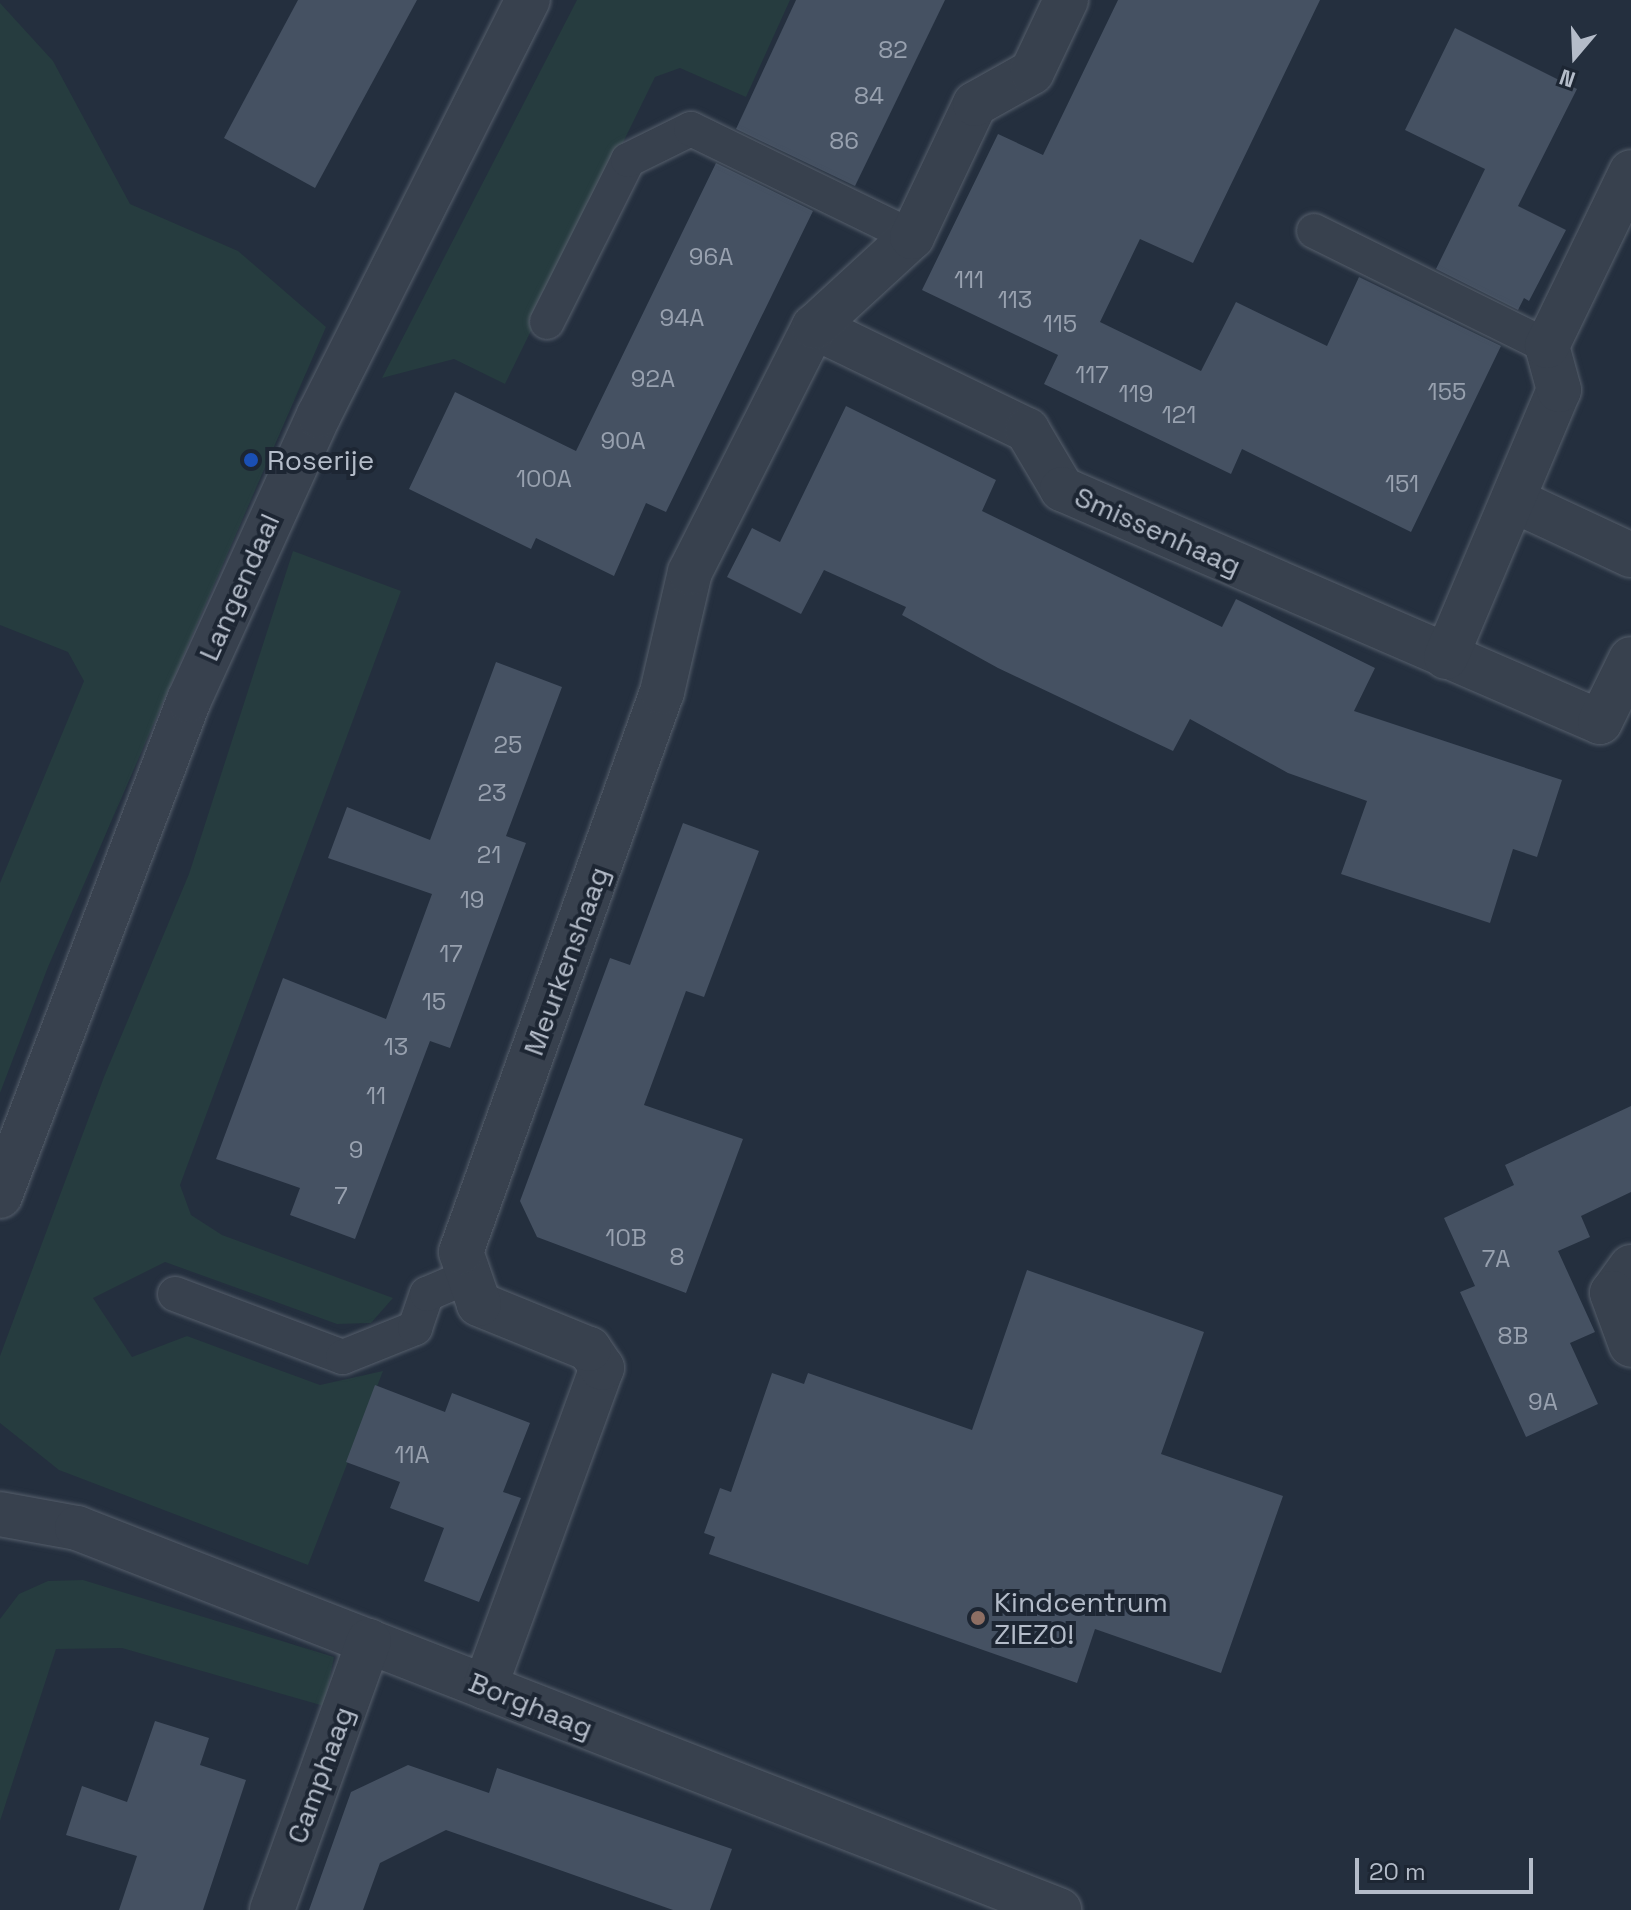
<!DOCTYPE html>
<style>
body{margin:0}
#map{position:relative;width:1631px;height:1910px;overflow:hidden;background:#242f3e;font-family:"Space Grotesk",sans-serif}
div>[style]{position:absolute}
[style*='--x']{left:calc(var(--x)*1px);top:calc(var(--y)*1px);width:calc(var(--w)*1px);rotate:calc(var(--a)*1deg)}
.green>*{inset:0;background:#263c3f}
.building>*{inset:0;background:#455162}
.roads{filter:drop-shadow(0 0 2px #565f6c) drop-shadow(0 0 2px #565f6c)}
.service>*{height:34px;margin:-17px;padding:0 17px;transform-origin:17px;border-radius:17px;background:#38414e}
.minor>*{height:44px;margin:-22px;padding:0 22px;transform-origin:22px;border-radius:22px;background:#38414e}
.tertiary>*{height:44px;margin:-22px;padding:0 22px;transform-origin:22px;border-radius:22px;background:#38414e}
.dots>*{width:22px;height:22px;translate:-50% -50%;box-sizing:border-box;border:4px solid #1d2633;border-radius:50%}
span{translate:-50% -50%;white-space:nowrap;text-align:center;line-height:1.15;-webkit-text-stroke:8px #1d2633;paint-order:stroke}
.number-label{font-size:24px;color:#98a1af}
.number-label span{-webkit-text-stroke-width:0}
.poi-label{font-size:28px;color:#b4bcc9}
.left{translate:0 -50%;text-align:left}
.street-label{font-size:28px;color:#b4bcc9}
.north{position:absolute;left:1535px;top:16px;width:80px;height:80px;-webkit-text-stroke:6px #1d2633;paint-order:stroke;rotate:199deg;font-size:22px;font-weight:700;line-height:32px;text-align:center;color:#b4bcc9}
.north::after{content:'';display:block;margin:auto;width:28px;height:36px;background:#b4bcc9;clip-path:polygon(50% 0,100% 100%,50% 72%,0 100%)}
.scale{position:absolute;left:1355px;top:1858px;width:178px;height:36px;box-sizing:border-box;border:4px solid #b4bcc9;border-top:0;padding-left:10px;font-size:24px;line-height:28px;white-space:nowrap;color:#b4bcc9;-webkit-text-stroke:6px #1d2633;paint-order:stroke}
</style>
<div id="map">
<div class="green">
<div style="clip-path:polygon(577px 0,790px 0,746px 97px,680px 68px,655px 77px,505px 384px,454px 359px,382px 378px)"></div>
<div style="clip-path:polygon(0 3px,53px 61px,130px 204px,238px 251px,326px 327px,48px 967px,0 1093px,0 883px,84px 681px,68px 652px,0 625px)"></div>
<div style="clip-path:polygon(293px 551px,401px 591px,180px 1185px,191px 1215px,222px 1235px,393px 1298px,371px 1323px,337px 1324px,165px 1262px,93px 1298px,132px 1357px,187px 1336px,320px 1385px,383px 1371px,308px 1565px,59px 1470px,0 1423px,0 1356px,104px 1077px,189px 874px)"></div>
<div style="clip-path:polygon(83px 1580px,334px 1657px,324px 1706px,122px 1648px,56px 1649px,0 1821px,0 1619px,19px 1594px,48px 1581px)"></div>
</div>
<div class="building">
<div style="clip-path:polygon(298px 0,417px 0,315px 188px,224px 138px)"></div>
<div style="clip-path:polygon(796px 0,945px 0,855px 186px,736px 129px)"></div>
<div style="clip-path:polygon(1118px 0,1320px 0,1193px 263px,1140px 239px,1100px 322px,1201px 371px,1236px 302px,1327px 346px,1359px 277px,1501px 346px,1411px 532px,1242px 449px,1231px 474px,1044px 384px,1058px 355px,922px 290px,998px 134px,1043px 155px)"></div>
<div style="clip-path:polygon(1455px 28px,1577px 89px,1518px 206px,1566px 230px,1529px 301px,1524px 298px,1518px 310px,1436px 269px,1485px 169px,1405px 130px)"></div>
<div style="clip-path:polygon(716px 163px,813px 211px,666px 512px,646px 503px,614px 576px,536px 538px,531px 549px,409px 489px,455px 392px,576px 451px)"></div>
<div style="clip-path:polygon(846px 406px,996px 480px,982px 511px,1222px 627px,1236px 599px,1375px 668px,1354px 711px,1562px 780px,1537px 857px,1513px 849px,1490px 923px,1341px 874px,1367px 801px,1288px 773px,1190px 719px,1173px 751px,998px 668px,902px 615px,906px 607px,824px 570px,801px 614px,727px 577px,752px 528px,780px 542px)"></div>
<div style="clip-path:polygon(496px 662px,562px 687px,506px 836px,526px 843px,450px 1048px,430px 1041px,355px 1239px,290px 1215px,300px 1188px,216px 1159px,283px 978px,386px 1019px,432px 894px,328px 858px,347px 807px,430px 840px)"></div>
<div style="clip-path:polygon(683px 823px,759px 851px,704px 997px,686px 991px,644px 1105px,743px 1139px,686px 1293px,537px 1237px,520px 1201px,610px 958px,630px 965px)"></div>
<div style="clip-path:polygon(1631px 1106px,1631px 1192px,1581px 1216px,1590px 1237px,1558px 1251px,1595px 1332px,1570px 1343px,1598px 1404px,1526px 1437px,1460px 1292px,1475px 1286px,1444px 1218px,1514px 1185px,1505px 1165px)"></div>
<div style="clip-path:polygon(1027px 1270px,1204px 1332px,1161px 1454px,1283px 1496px,1221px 1673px,1095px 1629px,1077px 1683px,709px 1554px,715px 1537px,704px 1533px,720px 1488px,731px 1492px,772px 1373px,804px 1384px,808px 1373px,972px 1430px)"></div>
<div style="clip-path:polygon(375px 1385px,445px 1412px,452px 1393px,530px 1423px,503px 1492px,521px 1498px,479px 1602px,424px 1581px,444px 1528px,390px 1508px,400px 1482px,346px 1462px)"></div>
<div style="clip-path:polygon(155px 1721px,209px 1738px,200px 1765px,246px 1780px,203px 1910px,119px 1910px,137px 1856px,66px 1835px,82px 1786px,127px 1802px)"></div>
<div style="clip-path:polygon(408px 1765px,489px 1793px,497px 1768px,732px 1849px,710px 1910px,673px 1910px,446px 1830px,380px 1863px,363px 1910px,309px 1910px,351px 1792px)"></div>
</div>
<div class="roads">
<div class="service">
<div style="--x:1314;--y:231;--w:260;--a:26.3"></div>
<div style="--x:547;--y:322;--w:181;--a:-63.4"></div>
<div style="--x:628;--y:160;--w:70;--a:-26.2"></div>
<div style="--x:691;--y:129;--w:246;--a:26"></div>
<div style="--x:175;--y:1294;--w:179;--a:20.6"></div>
<div style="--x:343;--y:1357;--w:78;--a:-21.9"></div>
<div style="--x:415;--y:1328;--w:36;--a:-71"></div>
<div style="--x:427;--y:1294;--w:46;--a:-23.2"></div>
</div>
<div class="minor">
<div style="--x:814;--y:327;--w:237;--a:25.8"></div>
<div style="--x:1027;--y:430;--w:69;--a:59.3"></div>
<div style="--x:1062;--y:489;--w:586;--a:23.42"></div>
<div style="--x:1600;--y:722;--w:70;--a:-63.8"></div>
<div style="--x:1513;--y:500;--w:130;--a:25"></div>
<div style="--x:1446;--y:657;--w:290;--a:-67.1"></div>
<div style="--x:1559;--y:390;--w:46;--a:-105.3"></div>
<div style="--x:1547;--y:346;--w:193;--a:-64.2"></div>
<div style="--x:1631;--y:1267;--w:32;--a:126"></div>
<div style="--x:1612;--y:1293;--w:55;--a:69.9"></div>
<div style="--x:0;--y:1514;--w:78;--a:10.3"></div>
<div style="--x:77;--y:1528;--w:1054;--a:21.26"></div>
<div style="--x:485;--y:1687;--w:340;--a:-69.9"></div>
<div style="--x:602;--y:1368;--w:23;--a:-124"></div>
<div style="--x:589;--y:1349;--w:119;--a:-157.8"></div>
<div style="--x:479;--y:1304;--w:55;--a:-109.1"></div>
<div style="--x:461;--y:1252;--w:595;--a:-70.26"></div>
<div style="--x:662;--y:692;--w:123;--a:-76.9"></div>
<div style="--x:690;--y:572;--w:275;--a:-63.2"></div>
<div style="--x:814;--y:327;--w:133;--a:-42.6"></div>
<div style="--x:912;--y:237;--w:147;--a:-64.7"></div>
<div style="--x:975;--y:104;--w:65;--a:-29.3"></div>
<div style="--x:1032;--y:72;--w:80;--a:-64.7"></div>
<div style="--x:272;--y:1910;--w:286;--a:-70.2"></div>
</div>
<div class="tertiary">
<div style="--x:0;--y:1196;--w:531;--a:-69.14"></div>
<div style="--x:189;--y:700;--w:313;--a:-65.5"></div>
<div style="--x:319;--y:415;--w:465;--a:-63.3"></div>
</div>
</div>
<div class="dots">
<div style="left:251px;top:460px;background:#1a4fb4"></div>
<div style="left:978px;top:1618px;background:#8d6e63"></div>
</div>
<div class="number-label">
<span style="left:893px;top:50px">82</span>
<span style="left:869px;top:96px">84</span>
<span style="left:844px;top:141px">86</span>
<span style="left:711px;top:257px">96A</span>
<span style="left:969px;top:280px">111</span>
<span style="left:1015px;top:300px">113</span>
<span style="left:682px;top:318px">94A</span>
<span style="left:1060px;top:324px">115</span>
<span style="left:1092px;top:375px">117</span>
<span style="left:653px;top:379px">92A</span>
<span style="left:1447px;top:392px">155</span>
<span style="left:1136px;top:394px">119</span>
<span style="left:1179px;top:415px">121</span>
<span style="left:623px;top:441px">90A</span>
<span style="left:544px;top:479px">100A</span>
<span style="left:1402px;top:484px">151</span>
<span style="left:508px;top:745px">25</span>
<span style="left:492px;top:793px">23</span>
<span style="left:489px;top:855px">21</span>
<span style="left:472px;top:900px">19</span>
<span style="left:451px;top:954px">17</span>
<span style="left:434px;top:1002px">15</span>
<span style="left:396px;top:1047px">13</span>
<span style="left:376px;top:1096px">11</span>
<span style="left:356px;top:1150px">9</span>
<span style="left:341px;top:1196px">7</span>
<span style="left:626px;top:1238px">10B</span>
<span style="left:677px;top:1257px">8</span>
<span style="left:1496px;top:1259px">7A</span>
<span style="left:1513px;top:1336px">8B</span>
<span style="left:1543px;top:1402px">9A</span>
<span style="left:412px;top:1455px">11A</span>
</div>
<div class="poi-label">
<span class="left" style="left:267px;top:460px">Roserije</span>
<span class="left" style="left:994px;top:1618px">Kindcentrum<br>ZIEZO!</span>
</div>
<div class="street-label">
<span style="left:1158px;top:531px;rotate:24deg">Smissenhaag</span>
<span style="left:239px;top:587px;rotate:-66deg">Langendaal</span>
<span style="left:566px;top:961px;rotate:-70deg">Meurkenshaag</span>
<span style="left:531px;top:1705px;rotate:22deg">Borghaag</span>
<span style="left:320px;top:1775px;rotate:-70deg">Camphaag</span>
</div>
<div class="north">N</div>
<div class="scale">20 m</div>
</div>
